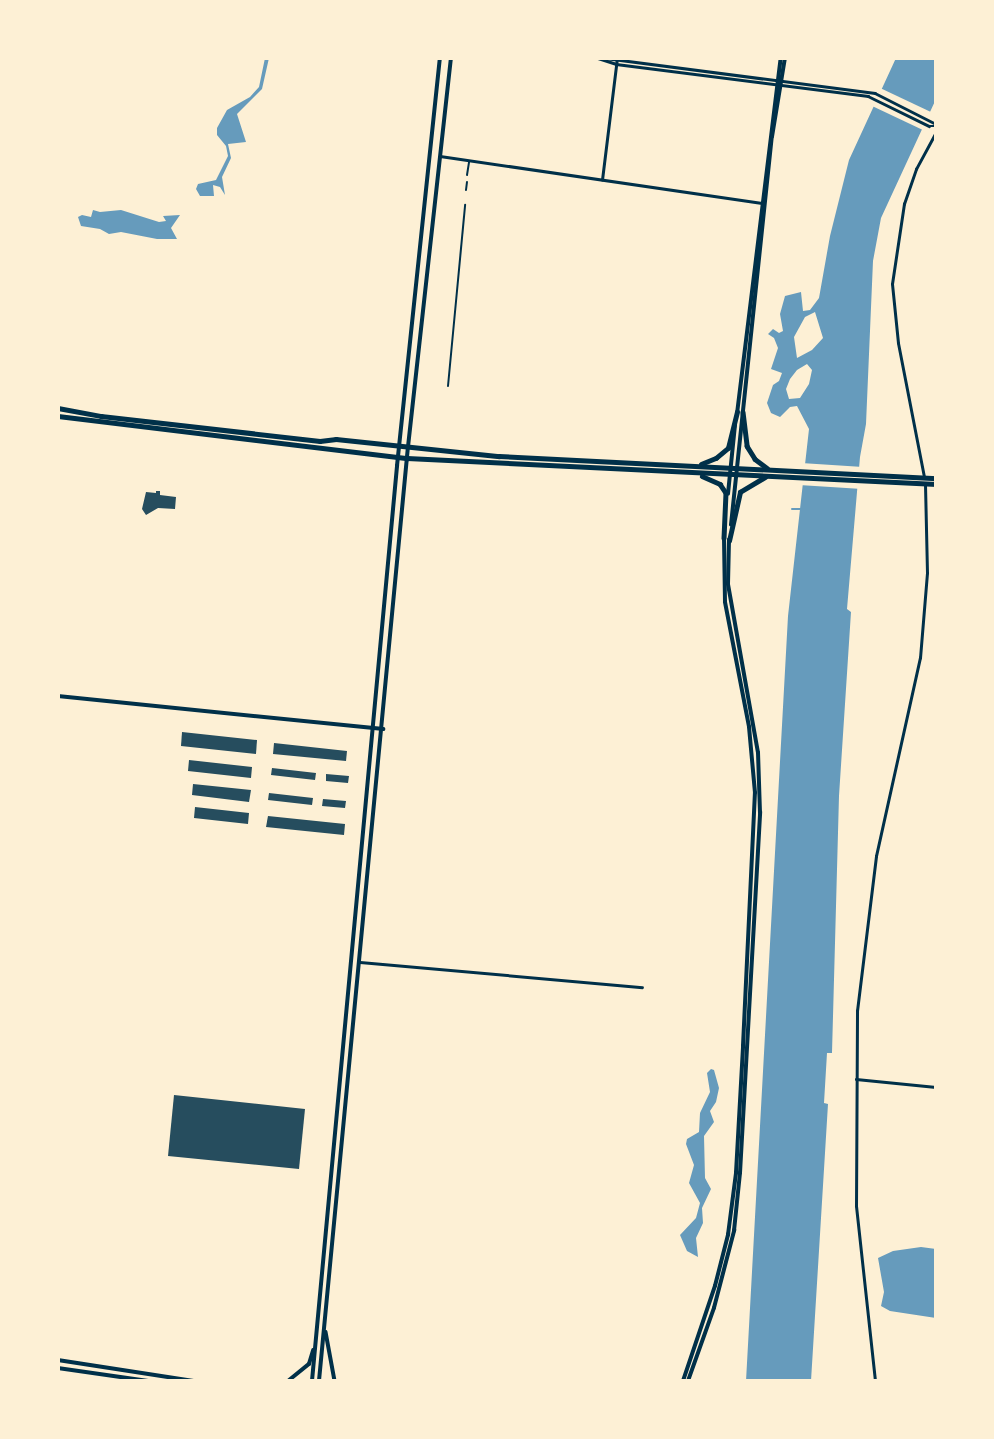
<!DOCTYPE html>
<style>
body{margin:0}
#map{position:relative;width:994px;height:1439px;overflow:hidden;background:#fdf0d5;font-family:Roboto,sans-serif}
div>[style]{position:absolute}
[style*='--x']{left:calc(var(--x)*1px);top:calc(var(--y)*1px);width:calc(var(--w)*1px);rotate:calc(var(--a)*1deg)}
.water>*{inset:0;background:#669bbc}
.pier>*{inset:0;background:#fdf0d5}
.stream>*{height:2px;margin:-1px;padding:0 1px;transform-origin:1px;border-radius:1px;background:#669bbc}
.building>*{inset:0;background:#264d5e}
.service>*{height:2px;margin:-1px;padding:0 1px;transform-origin:1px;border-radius:1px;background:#003049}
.minor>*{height:2.5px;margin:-1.25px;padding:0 1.25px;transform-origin:1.25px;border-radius:1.25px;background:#003049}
.tertiary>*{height:3.5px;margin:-1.75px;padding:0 1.75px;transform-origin:1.75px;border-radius:1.75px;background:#003049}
.secondary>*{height:4.5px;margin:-2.25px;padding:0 2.25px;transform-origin:2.25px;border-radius:2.25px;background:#003049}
span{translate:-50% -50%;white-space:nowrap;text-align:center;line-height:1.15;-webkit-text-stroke:7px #fdf0d5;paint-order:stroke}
.frame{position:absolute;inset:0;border:60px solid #fdf0d5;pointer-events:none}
</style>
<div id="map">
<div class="water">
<div style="clip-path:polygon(265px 58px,269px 58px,262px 89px,237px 114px,246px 142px,228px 144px,231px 158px,222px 177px,225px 195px,220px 187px,213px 185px,214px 196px,200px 196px,196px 189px,198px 184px,216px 180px,228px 156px,226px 146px,217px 135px,217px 128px,227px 110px,250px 97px,259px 87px)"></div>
<div style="clip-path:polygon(evenodd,896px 58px,936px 58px,936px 99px,881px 218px,873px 261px,866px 424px,860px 457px,847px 609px,851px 612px,839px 796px,832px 1053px,827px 1053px,824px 1103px,828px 1104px,811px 1381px,746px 1381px,788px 616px,809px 429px,797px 406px,790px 407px,780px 417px,771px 413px,767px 403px,773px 385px,779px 381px,782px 373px,771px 369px,778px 348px,774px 338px,768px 334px,773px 329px,779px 333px,783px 331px,780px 314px,785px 296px,801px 292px,803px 311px,810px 310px,819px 298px,830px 236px,849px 160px,896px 58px,815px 312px,823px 338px,812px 350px,797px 358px,794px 337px,805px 317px,815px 312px,896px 58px,807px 364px,812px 370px,809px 384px,800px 398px,789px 399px,786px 389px,790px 379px,797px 370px,807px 364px)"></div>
<div style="clip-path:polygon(93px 210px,100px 212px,121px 210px,159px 222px,166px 221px,163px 216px,180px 215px,171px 228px,177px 239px,157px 239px,121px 232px,109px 234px,100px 229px,81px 226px,78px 217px,82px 215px,91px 217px)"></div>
<div style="clip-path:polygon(711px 1069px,714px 1070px,719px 1088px,716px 1102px,710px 1111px,714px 1122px,704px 1136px,705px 1178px,711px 1189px,702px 1208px,703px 1223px,696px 1238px,698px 1257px,687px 1251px,680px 1235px,696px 1218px,700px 1203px,689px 1183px,694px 1165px,686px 1144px,687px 1139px,699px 1132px,700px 1113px,710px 1092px,707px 1073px)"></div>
<div style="clip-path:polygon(921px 1247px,936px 1249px,936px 1318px,890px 1311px,881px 1306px,884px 1292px,878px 1258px,893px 1251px)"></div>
</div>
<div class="pier">
<div style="clip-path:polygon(878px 87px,933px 113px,925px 131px,870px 105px)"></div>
<div style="clip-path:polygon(801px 463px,863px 467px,862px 489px,799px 485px)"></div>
</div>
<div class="stream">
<div style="--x:792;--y:509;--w:10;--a:0"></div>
</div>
<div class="building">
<div style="clip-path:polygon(156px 491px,160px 491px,160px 495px,176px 497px,175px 509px,158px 508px,146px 515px,142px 509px,146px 492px,156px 493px)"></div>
<div style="clip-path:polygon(182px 732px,257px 740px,256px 754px,181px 746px)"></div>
<div style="clip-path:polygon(274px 743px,347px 751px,346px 761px,273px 754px)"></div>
<div style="clip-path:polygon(189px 760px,252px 767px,251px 778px,188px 771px)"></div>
<div style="clip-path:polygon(272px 768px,316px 773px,315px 780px,271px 775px)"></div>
<div style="clip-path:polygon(326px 774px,349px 776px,348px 783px,326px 781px)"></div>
<div style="clip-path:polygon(193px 784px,251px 790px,249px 802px,192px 795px)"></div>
<div style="clip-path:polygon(269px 793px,313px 798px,312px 805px,268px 800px)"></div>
<div style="clip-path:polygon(323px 799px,346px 801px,345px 808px,322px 806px)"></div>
<div style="clip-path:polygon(195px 807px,249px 813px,248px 824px,194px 818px)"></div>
<div style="clip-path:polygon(268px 816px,345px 824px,344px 835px,266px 827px)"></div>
<div style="clip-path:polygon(174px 1095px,305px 1109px,299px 1169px,168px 1156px)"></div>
</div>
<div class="service">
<div style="--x:467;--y:175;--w:13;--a:-81"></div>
<div style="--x:466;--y:190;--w:8;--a:-83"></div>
<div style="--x:448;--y:386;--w:182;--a:-84.6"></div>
</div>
<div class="minor">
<div style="--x:598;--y:58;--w:19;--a:18"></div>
<div style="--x:616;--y:64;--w:254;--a:7.2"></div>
<div style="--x:868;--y:96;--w:68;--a:26.2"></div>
<div style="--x:929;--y:126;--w:7;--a:0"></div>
<div style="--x:605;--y:58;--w:272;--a:7.4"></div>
<div style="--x:875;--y:93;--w:68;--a:26.9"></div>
<div style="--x:440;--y:156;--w:325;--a:8.3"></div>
<div style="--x:602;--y:180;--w:123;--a:-83"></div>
<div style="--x:924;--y:477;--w:136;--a:-101"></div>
<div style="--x:898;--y:343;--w:59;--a:-95.8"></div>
<div style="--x:892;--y:284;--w:81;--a:-81.5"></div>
<div style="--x:904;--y:204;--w:37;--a:-71"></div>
<div style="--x:916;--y:169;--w:42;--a:-61.6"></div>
<div style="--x:360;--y:962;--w:283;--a:5.1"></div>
<div style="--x:856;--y:1079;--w:80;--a:5.7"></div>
<div style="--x:875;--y:1381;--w:176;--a:-96.2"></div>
<div style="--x:856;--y:1206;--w:195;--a:-89.7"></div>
<div style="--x:857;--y:1011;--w:156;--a:-83"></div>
<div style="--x:876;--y:856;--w:203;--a:-77.5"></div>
<div style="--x:920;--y:658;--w:85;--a:-85.3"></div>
<div style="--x:927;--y:573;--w:89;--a:-91.3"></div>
</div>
<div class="tertiary">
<div style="--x:737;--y:414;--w:359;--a:-83"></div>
<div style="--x:728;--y:494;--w:69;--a:-84.2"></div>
<div style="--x:731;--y:525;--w:390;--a:-84"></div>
<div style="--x:772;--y:137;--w:80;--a:-80.7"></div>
<div style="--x:58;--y:696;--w:327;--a:5.8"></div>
<div style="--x:326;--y:1332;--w:50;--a:79.6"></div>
<div style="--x:58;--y:1360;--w:137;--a:8.8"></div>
<div style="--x:58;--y:1368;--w:91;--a:8.2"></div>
<div style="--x:288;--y:1381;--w:27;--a:-39"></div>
<div style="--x:309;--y:1364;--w:14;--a:-73"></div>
<div style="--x:312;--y:1381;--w:919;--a:-84.69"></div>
<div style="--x:397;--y:466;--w:410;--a:-84"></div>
<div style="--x:319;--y:1381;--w:938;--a:-84.56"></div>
<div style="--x:408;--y:447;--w:391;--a:-83.7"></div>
<div style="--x:683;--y:1381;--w:100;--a:-71.4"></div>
<div style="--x:715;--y:1286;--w:53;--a:-75.7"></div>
<div style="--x:728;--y:1235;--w:63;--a:-82.6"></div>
<div style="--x:736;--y:1173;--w:127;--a:-86.8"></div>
<div style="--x:743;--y:1046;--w:253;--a:-87.3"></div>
<div style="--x:755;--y:793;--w:66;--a:-95.2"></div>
<div style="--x:749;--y:727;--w:127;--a:-100.9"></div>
<div style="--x:725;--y:602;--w:65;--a:-90.9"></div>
<div style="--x:688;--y:1381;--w:77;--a:-70.4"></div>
<div style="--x:714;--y:1308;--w:80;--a:-75.4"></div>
<div style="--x:734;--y:1231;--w:58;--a:-84.1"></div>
<div style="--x:740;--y:1173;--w:361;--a:-86.8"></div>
<div style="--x:760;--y:813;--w:60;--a:-91.9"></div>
<div style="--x:758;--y:753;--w:172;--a:-100.1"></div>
<div style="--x:728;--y:584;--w:44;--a:-88.7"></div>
</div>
<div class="secondary">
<div style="--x:58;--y:408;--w:44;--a:10.5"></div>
<div style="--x:101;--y:416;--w:220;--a:6.5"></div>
<div style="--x:320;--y:441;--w:16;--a:-7"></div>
<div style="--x:336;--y:439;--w:164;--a:6"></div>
<div style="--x:499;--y:456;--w:438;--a:2.9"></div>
<div style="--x:743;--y:412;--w:34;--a:83"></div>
<div style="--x:747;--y:446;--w:15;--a:58"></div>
<div style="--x:755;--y:459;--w:15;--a:37"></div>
<div style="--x:58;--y:416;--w:352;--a:6.9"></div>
<div style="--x:407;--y:458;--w:530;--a:2.81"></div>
<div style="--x:701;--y:464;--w:16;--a:-22"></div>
<div style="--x:716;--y:458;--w:16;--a:-40"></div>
<div style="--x:728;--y:448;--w:37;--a:-76"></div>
<div style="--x:702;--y:476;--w:20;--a:24"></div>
<div style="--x:720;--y:484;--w:11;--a:56"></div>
<div style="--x:726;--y:493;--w:45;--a:92.5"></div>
<div style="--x:729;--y:541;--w:50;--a:-77.3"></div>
<div style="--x:740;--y:492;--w:29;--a:-31"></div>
</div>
<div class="frame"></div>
</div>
